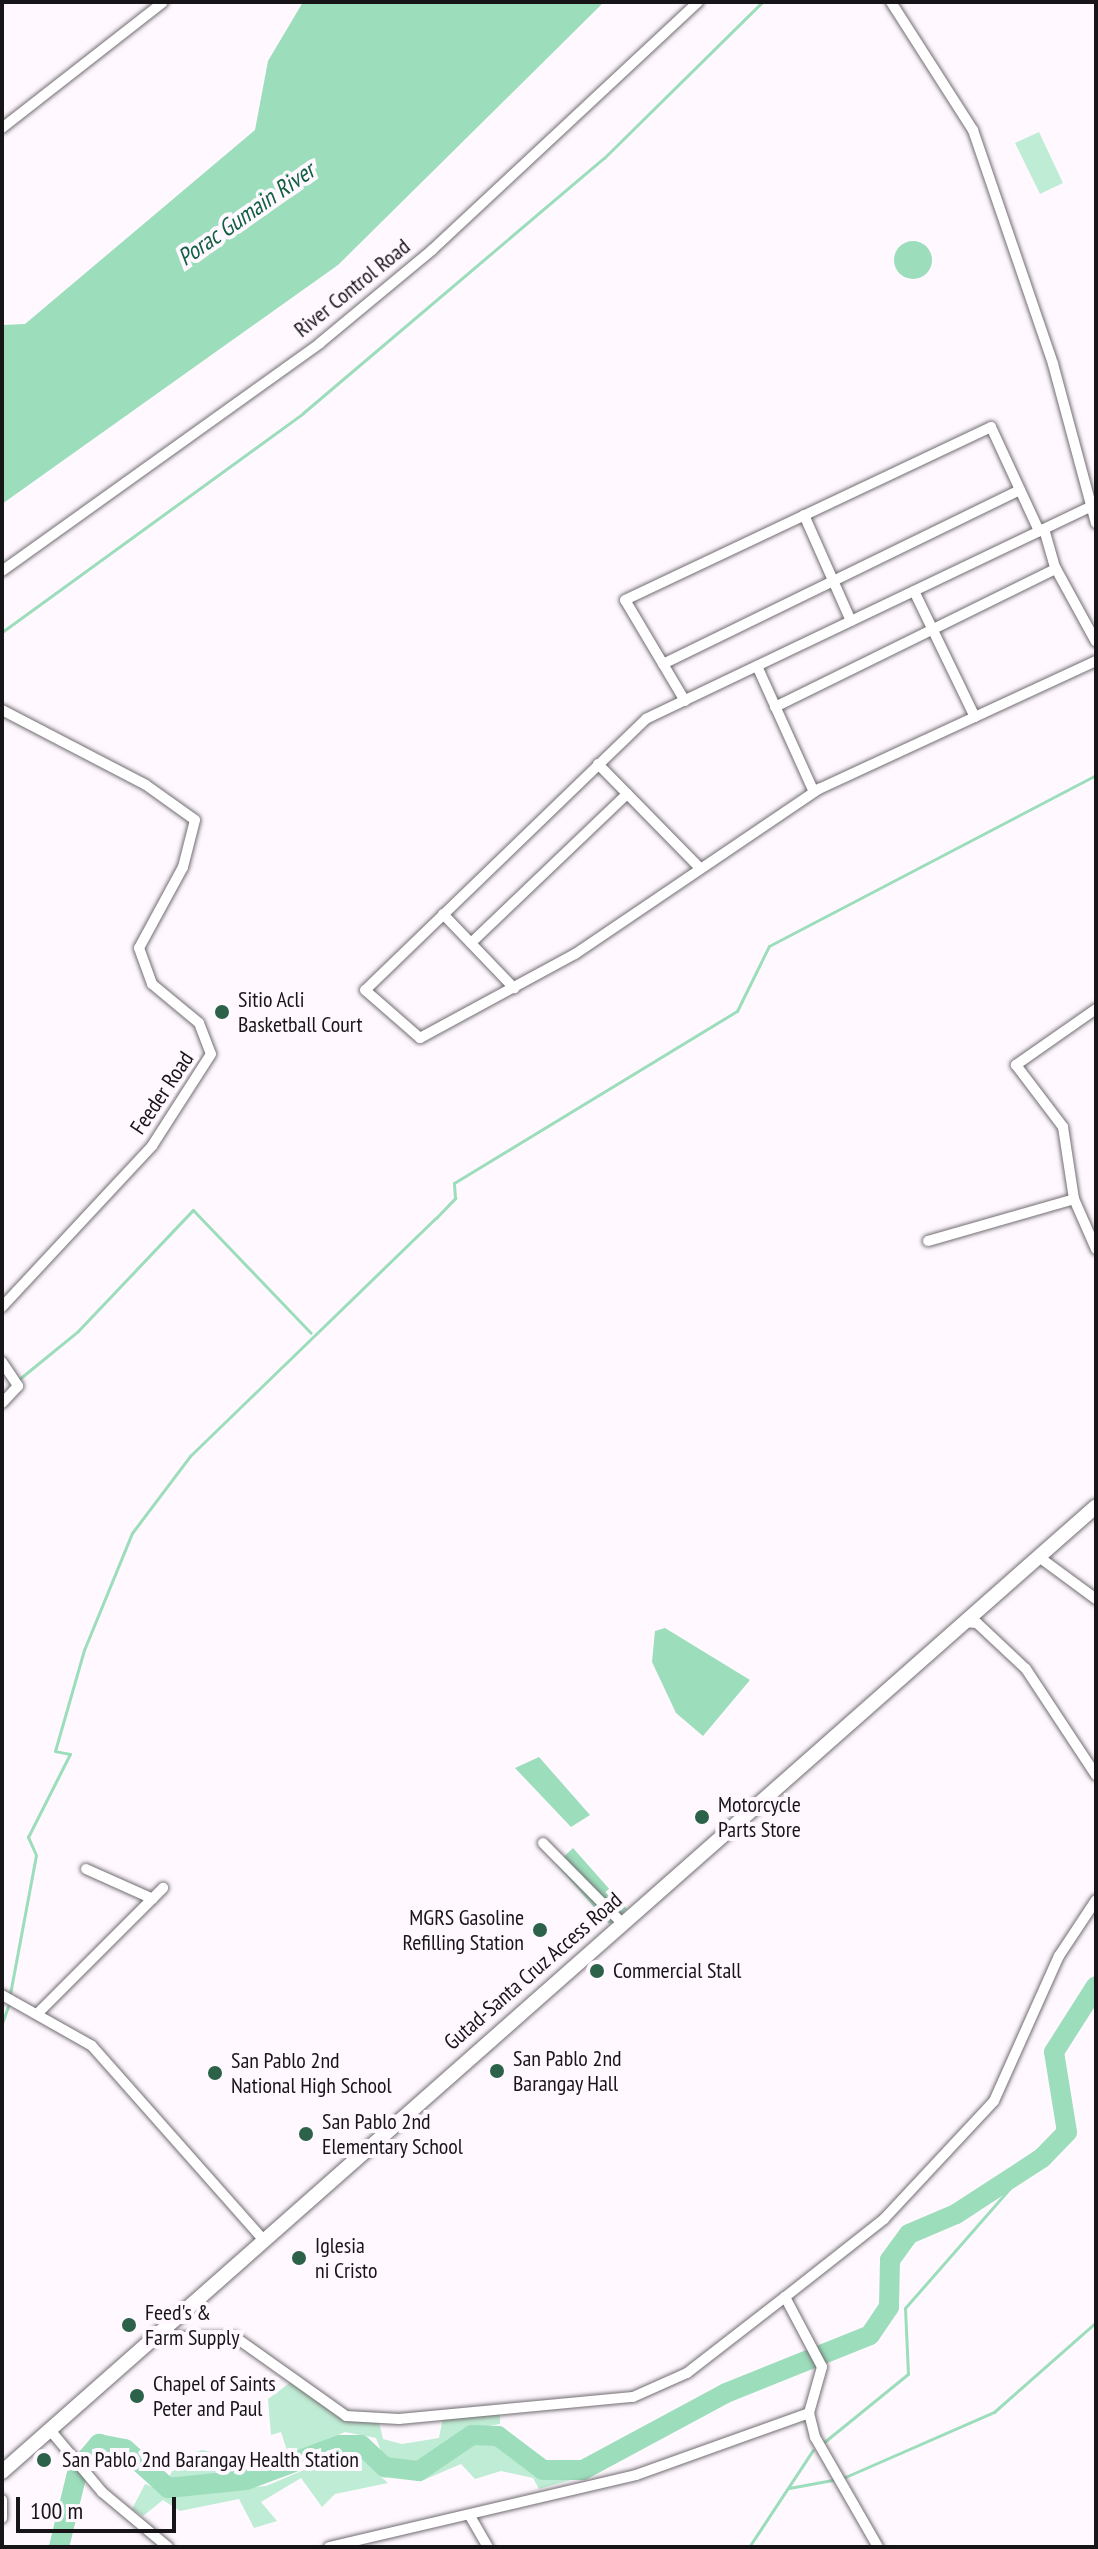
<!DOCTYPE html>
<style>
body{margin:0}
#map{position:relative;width:1098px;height:2549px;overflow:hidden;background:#fff9ff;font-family:"PT Sans Narrow",sans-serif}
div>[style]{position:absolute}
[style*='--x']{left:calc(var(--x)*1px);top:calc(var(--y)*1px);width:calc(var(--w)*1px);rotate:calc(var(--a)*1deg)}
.green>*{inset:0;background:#bfecd4}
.water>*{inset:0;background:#9cddbb}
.round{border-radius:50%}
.stream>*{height:3px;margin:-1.5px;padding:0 1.5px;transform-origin:1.5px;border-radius:1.5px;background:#9cddbb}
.river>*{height:20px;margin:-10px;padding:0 10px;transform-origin:10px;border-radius:10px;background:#9cddbb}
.roads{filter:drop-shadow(0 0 2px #726d72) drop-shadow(0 0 2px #726d72)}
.minor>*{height:10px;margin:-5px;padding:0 5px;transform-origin:5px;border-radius:5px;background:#fff}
.major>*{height:14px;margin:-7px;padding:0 7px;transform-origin:7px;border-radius:7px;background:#fff}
.dots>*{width:22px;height:22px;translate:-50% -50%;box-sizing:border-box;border:4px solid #fff9ff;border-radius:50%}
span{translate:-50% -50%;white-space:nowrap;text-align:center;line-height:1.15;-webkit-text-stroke:8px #fff9ff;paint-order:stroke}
.street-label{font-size:22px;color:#171517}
.poi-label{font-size:22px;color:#171517}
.left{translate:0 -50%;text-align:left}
.right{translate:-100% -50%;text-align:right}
.water-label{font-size:24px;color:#116041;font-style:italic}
.frame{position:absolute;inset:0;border:4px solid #171517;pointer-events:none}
.scale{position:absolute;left:16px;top:2497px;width:160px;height:36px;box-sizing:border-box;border:4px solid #171517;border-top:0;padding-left:10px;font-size:24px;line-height:28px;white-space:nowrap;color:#171517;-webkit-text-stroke:6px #fff9ff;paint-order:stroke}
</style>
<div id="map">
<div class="green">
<div style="clip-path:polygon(1039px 132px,1063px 183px,1040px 194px,1015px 143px)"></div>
<div style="clip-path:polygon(292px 2381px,323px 2405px,379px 2422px,383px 2439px,402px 2444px,439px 2438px,443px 2417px,500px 2414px,500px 2424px,471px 2429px,420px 2466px,386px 2464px,376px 2438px,345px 2432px,289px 2457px,281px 2432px,271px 2435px,268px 2399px)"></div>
<div style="clip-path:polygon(474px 2441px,498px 2442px,546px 2476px,585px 2476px,539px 2489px,533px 2478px,501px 2471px,475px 2479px,461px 2464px,419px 2482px)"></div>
<div style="clip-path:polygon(202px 2450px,243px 2459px,245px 2469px,167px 2481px,180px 2457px)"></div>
<div style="clip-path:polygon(351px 2450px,388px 2483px,335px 2494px,322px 2507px,301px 2478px,261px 2502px,277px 2521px,254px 2528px,239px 2499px,180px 2511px,163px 2500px,143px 2516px,132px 2509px,145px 2484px,170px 2494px,266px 2486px)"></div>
</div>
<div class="water">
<div style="clip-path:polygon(303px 2px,604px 2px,338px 265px,2px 504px,2px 325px,25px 324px,255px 130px,268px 61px)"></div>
<div class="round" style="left:894px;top:241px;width:38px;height:38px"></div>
<div style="clip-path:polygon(665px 1628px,750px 1680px,703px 1736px,676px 1713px,652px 1662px,655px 1631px)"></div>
<div style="clip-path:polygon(539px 1757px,590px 1815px,571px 1827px,515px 1768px)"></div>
<div style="clip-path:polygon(573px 1848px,627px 1909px,609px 1924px,556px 1864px)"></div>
</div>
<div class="stream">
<div style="--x:2;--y:632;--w:372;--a:-36"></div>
<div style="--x:303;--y:413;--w:394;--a:-40.3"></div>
<div style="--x:604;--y:158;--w:222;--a:-44.6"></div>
<div style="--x:18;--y:1380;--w:77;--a:-39.2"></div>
<div style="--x:78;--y:1331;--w:167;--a:-46.5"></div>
<div style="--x:193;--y:1210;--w:170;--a:46.2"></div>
<div style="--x:10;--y:1994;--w:141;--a:-79.4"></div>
<div style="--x:36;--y:1855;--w:20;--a:-114"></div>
<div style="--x:28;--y:1837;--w:93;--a:-63.2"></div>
<div style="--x:70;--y:1754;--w:15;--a:-169"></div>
<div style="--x:55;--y:1751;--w:105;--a:-74"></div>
<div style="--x:84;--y:1650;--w:126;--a:-67.7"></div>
<div style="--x:132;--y:1533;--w:96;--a:-53"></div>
<div style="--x:190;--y:1456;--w:342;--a:-44.1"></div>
<div style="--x:436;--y:1218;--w:28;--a:-46"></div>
<div style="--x:455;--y:1198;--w:15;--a:-94"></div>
<div style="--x:454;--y:1183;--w:331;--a:-31.3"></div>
<div style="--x:737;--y:1011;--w:72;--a:-63.8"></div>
<div style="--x:769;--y:946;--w:369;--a:-27.6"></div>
<div style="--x:2;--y:2023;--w:20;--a:-70"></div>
<div style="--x:823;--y:2443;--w:109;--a:-39.1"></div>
<div style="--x:908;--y:2374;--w:66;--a:-92.6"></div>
<div style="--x:905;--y:2308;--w:194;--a:-48.8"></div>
<div style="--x:843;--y:2478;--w:165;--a:-23.6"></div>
<div style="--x:994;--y:2412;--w:136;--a:-41.4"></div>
<div style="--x:789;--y:2488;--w:44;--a:-10.5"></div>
<div style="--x:749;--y:2547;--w:116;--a:-56.6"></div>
</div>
<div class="river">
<div style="--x:59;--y:2547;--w:80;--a:-76.3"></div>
<div style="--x:78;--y:2469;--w:33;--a:-50"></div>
<div style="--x:99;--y:2444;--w:26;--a:11"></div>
<div style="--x:125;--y:2449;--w:58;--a:42.2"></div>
<div style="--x:168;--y:2488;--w:78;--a:-5.9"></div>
<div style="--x:246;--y:2480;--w:100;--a:-20.4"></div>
<div style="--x:340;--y:2445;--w:21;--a:0"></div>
<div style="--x:361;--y:2445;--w:33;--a:43"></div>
<div style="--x:385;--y:2467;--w:34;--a:7"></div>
<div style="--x:419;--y:2471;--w:64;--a:-34.2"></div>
<div style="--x:472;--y:2435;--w:26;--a:2"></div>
<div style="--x:498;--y:2436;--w:56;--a:37.1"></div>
<div style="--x:543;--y:2470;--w:40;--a:0"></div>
<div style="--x:583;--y:2470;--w:162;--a:-28.3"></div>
<div style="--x:726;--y:2393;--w:155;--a:-21.9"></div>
<div style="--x:870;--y:2335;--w:34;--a:-56"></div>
<div style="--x:889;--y:2307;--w:47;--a:-88.8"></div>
<div style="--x:890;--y:2260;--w:32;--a:-54"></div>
<div style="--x:909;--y:2234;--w:51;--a:-23.1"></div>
<div style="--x:956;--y:2214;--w:103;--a:-33.1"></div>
<div style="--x:1042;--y:2158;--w:36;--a:-46"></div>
<div style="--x:1067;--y:2132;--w:81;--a:-99.2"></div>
<div style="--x:1054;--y:2052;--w:78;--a:-57.5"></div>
</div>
<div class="roads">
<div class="minor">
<div style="--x:891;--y:2;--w:152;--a:57.4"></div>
<div style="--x:973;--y:130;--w:247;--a:71.1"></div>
<div style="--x:1053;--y:364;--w:165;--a:74.9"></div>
<div style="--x:2;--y:128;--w:204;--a:-38"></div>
<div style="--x:1092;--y:506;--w:494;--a:154.5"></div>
<div style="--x:646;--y:719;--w:390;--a:136"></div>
<div style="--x:365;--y:990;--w:73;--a:41.1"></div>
<div style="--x:420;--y:1038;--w:176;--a:-28.5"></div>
<div style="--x:575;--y:954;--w:295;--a:-34.1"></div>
<div style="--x:819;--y:789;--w:305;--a:-24.8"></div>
<div style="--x:804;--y:515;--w:116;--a:66.1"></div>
<div style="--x:1044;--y:529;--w:40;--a:74"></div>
<div style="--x:1055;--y:567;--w:85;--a:61.3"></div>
<div style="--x:2;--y:571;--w:391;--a:-35.6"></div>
<div style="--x:320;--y:343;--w:146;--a:-39.7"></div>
<div style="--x:432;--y:250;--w:364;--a:-43"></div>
<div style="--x:914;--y:591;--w:140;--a:64.2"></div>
<div style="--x:663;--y:664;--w:397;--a:-26"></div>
<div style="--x:757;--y:666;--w:138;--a:65.7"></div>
<div style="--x:685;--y:701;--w:117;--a:-120.7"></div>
<div style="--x:625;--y:600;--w:405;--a:-25.3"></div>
<div style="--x:991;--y:427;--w:115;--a:65.2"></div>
<div style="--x:775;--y:707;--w:313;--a:-26.2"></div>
<div style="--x:2;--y:710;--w:162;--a:27.5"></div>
<div style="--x:146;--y:785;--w:60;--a:35.5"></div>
<div style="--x:195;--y:820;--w:49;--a:104.3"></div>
<div style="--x:183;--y:867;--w:92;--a:118.5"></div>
<div style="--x:139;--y:948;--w:38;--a:70"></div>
<div style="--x:152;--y:984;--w:61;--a:39.7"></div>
<div style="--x:199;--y:1023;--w:33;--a:69"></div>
<div style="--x:211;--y:1054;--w:109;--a:122.7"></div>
<div style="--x:152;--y:1146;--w:220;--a:133"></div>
<div style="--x:598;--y:764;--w:146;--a:45.6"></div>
<div style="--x:443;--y:914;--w:103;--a:46.2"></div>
<div style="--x:471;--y:943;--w:216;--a:-43.7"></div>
<div style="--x:1096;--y:1009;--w:98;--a:145"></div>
<div style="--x:1016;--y:1065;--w:78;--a:52.8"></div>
<div style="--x:1063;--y:1127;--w:73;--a:81.3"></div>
<div style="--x:1074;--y:1199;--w:55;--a:66.3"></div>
<div style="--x:928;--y:1241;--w:152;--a:-16"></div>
<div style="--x:2;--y:1362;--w:29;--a:56"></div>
<div style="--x:18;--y:1386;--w:23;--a:133"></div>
<div style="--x:1039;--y:1557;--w:71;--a:36.4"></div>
<div style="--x:964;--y:1622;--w:13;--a:4"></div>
<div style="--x:977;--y:1623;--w:67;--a:43.2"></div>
<div style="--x:1026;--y:1669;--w:127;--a:56.6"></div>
<div style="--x:543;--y:1843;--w:111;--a:45.4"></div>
<div style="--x:86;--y:1869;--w:73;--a:24.1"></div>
<div style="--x:2;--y:1995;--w:103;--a:29.5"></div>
<div style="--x:92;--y:2046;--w:256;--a:48.5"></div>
<div style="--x:38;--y:2013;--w:177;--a:-45"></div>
<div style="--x:785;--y:2297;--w:126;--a:-38.2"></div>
<div style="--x:884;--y:2219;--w:161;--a:-47"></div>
<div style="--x:994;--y:2101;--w:159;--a:-65.9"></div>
<div style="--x:1059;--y:1956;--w:67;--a:-56.5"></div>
<div style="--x:154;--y:2337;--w:81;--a:0"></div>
<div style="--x:235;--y:2337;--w:136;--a:35.4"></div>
<div style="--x:346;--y:2416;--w:53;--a:3.2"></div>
<div style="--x:399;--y:2419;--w:235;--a:-5.4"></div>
<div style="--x:633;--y:2397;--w:59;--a:-24"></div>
<div style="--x:687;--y:2373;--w:124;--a:-37.8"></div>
<div style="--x:785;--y:2297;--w:79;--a:62.1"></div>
<div style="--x:822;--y:2367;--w:48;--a:105.8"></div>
<div style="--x:809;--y:2413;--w:25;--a:76"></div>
<div style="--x:815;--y:2437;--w:127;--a:60.2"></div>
<div style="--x:50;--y:2430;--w:81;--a:50"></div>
<div style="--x:102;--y:2492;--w:86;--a:39.8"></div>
<div style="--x:2;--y:2500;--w:18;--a:90"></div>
<div style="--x:470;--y:2516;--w:36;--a:60"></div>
<div style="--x:329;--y:2547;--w:315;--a:-13.2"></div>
<div style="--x:636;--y:2475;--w:184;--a:-19.7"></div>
</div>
<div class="major">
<div style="--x:2;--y:2472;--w:1459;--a:-41.44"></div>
</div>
</div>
<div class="dots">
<div style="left:222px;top:1012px;background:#2b6249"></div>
<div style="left:702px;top:1817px;background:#2b6249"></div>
<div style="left:540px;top:1930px;background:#2b6249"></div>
<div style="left:597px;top:1971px;background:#2b6249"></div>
<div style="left:497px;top:2071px;background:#2b6249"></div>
<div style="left:215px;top:2073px;background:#2b6249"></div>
<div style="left:306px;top:2134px;background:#2b6249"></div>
<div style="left:299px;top:2258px;background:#2b6249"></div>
<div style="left:129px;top:2325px;background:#2b6249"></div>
<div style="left:137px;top:2396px;background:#2b6249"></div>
<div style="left:44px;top:2460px;background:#2b6249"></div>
</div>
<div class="street-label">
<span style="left:352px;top:288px;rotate:-39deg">River Control Road</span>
<span style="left:162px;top:1093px;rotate:-56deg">Feeder Road</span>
<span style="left:533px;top:1971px;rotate:-41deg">Gutad-Santa Cruz Access Road</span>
</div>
<div class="poi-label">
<span class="left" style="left:238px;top:1012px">Sitio Acli<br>Basketball Court</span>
<span class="left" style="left:718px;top:1817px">Motorcycle<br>Parts Store</span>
<span class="right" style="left:524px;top:1930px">MGRS Gasoline<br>Refilling Station</span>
<span class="left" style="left:613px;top:1971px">Commercial Stall</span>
<span class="left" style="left:513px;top:2071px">San Pablo 2nd<br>Barangay Hall</span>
<span class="left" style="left:231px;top:2073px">San Pablo 2nd<br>National High School</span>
<span class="left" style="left:322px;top:2134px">San Pablo 2nd<br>Elementary School</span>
<span class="left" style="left:315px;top:2258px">Iglesia<br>ni Cristo</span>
<span class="left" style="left:145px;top:2325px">Feed's &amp;<br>Farm Supply</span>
<span class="left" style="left:153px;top:2396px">Chapel of Saints<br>Peter and Paul</span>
<span class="left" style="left:62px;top:2460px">San Pablo 2nd Barangay Health Station</span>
</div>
<div class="water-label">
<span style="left:246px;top:214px;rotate:-35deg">Porac Gumain River</span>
</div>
<div class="frame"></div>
<div class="scale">100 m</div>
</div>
